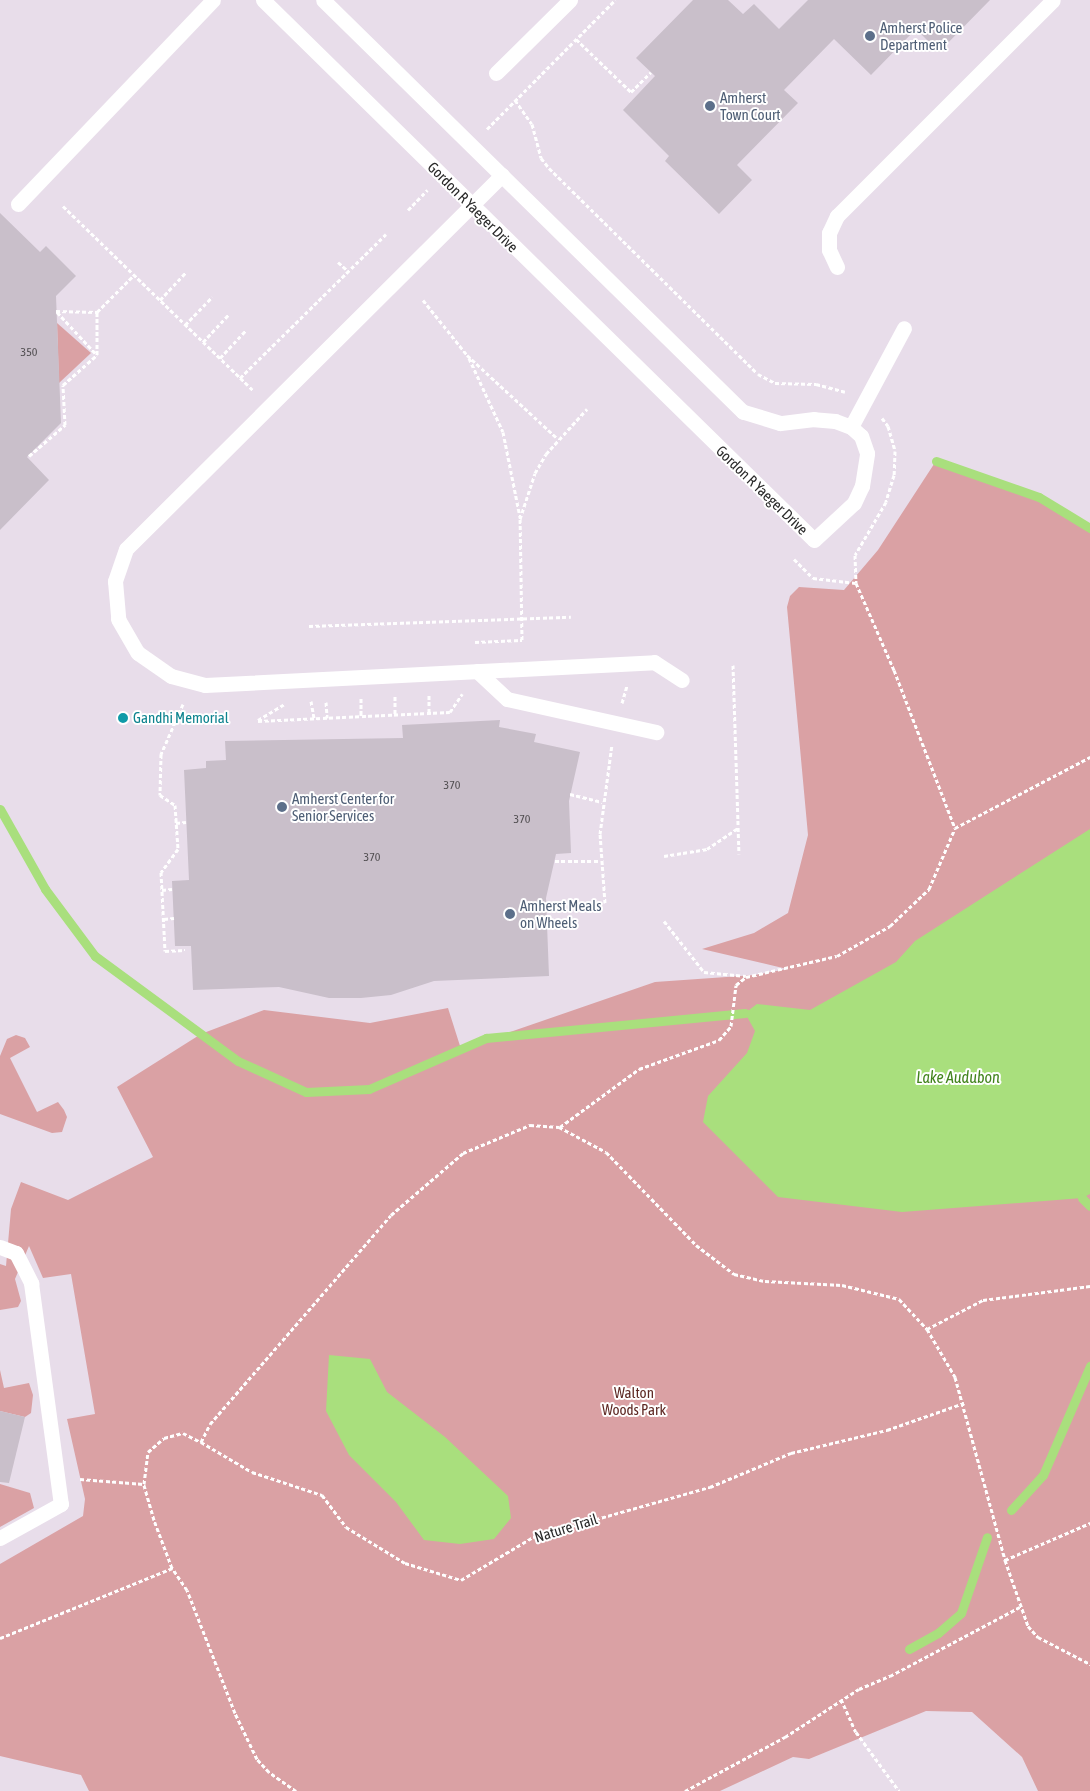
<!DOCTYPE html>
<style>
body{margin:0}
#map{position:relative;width:1090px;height:1791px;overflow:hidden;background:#e8ddea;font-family:"Asap Condensed",sans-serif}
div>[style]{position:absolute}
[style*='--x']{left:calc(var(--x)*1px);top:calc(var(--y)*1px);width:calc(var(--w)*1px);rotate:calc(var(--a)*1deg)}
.green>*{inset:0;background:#daa1a4}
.water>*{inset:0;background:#a9df7d}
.stream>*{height:9px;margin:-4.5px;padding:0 4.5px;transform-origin:4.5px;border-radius:4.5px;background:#a9df7d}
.building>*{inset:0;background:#c9bfca}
.path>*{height:3px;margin-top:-1.5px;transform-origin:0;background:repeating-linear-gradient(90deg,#fff 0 4px,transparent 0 6.5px)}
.lane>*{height:15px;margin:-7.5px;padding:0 7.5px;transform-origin:7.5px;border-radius:7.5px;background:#fff}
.dots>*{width:14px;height:14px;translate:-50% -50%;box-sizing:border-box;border:2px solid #fff;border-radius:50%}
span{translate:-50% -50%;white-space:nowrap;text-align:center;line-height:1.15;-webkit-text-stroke:4px #fff;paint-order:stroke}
.number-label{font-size:12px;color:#524f52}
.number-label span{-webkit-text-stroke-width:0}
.service-label{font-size:15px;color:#4e5e75}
.left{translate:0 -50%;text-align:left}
.street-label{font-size:15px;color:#2a2a2a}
.culture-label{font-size:15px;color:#0d838f}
.park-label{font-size:15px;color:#5e2823}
.water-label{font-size:16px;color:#42841d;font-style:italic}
</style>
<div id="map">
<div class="green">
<div style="clip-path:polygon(57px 323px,91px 353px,59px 383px)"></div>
<div style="clip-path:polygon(936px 461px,1039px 497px,1090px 528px,1090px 1791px,1038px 1791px,1022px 1757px,972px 1712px,926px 1711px,809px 1759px,793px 1757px,720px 1791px,89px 1791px,81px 1775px,0 1756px,0 1564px,83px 1516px,85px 1499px,67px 1419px,95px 1414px,71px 1274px,43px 1278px,29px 1246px,15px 1279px,21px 1301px,18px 1307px,0 1310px,0 1264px,6px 1266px,11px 1209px,21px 1182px,68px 1200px,153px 1157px,117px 1087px,201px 1034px,264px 1010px,370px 1023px,448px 1008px,461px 1049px,655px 982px,755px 975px,787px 969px,702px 949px,754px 933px,788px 913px,808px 835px,787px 607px,790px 596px,799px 587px,844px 590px,878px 550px)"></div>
<div style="clip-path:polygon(16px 1035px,25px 1038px,30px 1047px,10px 1058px,37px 1112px,58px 1102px,64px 1110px,67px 1117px,62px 1132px,52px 1133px,0 1114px,0 1056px,7px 1039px)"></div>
<div style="clip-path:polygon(0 1370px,4px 1388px,29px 1383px,33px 1395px,31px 1413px,25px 1417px,0 1411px)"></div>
<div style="clip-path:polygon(0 1484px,30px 1493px,34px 1508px,0 1527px)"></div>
</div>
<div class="water">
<div style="clip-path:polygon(1090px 829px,1090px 1194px,1082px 1198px,902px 1212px,778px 1197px,703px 1122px,708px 1096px,747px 1053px,755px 1031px,745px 1013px,757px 1004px,810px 1010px,896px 962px,915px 941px)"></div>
<div style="clip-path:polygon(329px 1355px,370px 1359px,387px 1392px,445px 1437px,508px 1496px,511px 1518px,494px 1539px,460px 1544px,424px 1540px,396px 1502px,349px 1455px,326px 1411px)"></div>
</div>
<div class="stream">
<div style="--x:936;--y:461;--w:109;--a:19.3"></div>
<div style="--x:1039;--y:497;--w:60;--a:31.3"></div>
<div style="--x:0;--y:809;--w:92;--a:60.6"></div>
<div style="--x:45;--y:889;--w:84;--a:53.3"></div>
<div style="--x:95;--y:956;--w:177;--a:36.3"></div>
<div style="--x:238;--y:1061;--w:75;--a:24.5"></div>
<div style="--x:306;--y:1092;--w:63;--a:-2.7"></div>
<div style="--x:369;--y:1089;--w:128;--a:-23.6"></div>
<div style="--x:486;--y:1038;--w:260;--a:-5.5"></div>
<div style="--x:1082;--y:1198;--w:11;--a:45"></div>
<div style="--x:1011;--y:1510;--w:47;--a:-47.6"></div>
<div style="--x:1043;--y:1475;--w:119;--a:-66.7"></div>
<div style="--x:909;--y:1649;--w:33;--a:-29"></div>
<div style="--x:938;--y:1633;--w:30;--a:-41"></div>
<div style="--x:961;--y:1613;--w:80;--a:-71.1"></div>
</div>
<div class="building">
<div style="clip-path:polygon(693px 0,728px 0,743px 14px,754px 4px,779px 29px,808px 0,990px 0,939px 52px,916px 29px,871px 75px,834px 39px,784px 90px,798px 103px,737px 165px,752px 180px,719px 214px,665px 161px,669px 156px,623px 110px,655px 76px,636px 58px)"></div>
<div style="clip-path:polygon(0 213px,40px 252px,46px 246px,76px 276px,56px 296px,61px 423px,27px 457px,49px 480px,0 530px)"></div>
<div style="clip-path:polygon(500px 720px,499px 727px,536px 734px,534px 742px,580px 752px,569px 801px,571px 853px,556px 854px,546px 898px,549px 976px,434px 981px,391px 995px,361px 998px,329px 998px,279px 987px,193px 990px,191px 946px,175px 946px,172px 881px,189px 880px,184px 770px,206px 768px,206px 761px,226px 760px,225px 741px,403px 738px,402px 725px)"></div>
<div style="clip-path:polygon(0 1411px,25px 1417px,9px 1483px,0 1482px)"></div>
</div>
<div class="path">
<div style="--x:576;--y:39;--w:76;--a:43.9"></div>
<div style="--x:631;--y:92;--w:28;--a:-45"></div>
<div style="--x:515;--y:100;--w:29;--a:55"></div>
<div style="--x:532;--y:124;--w:35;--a:75"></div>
<div style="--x:541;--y:158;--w:13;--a:51"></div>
<div style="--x:549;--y:168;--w:293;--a:44.6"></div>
<div style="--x:758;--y:374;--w:19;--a:28"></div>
<div style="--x:775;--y:383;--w:41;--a:1.4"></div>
<div style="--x:816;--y:384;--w:30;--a:15"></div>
<div style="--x:487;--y:129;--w:182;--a:-45.2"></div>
<div style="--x:63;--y:206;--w:264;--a:44.1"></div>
<div style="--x:408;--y:210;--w:28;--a:-46"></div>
<div style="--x:338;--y:262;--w:13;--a:42"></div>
<div style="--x:160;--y:300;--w:38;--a:-47"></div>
<div style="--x:423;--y:300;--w:70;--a:51.3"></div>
<div style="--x:467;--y:355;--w:122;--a:42.7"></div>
<div style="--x:56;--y:311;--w:41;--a:1.4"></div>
<div style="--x:97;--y:312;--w:52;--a:-45"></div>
<div style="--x:57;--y:312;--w:59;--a:47.1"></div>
<div style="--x:185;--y:325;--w:39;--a:-46"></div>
<div style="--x:203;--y:342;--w:38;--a:-47"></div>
<div style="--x:220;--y:358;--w:38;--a:-47"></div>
<div style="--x:469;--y:358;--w:81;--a:65.3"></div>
<div style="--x:503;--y:432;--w:87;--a:78.7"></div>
<div style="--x:240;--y:378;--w:205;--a:-44.6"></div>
<div style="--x:882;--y:418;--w:10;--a:53"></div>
<div style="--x:888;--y:426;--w:26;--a:74"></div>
<div style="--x:895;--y:451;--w:24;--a:92"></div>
<div style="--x:894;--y:475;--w:28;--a:107"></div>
<div style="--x:886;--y:502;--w:61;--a:120.3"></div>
<div style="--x:855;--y:555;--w:28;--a:88"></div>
<div style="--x:856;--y:583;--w:95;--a:66.4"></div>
<div style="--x:894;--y:670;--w:169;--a:68.9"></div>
<div style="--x:29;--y:456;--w:48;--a:-40.7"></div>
<div style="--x:65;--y:425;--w:40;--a:-92.9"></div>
<div style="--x:63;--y:385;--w:45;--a:-41.4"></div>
<div style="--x:97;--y:355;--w:43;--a:-90"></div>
<div style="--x:794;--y:559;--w:27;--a:45"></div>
<div style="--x:813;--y:578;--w:43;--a:6.6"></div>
<div style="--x:309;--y:626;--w:262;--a:-2"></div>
<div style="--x:475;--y:642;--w:47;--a:-2.4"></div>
<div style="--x:522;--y:640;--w:121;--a:-90.9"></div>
<div style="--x:520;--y:519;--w:48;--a:-71.9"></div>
<div style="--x:535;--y:473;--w:22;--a:-60"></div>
<div style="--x:546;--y:454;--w:61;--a:-47.7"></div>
<div style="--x:733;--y:665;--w:189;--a:88.2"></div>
<div style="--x:429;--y:695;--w:18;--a:90"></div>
<div style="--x:395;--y:696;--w:19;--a:90"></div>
<div style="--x:361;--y:698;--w:18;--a:90"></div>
<div style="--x:311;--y:701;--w:17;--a:80"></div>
<div style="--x:326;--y:702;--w:16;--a:86"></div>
<div style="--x:622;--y:703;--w:19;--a:-74"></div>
<div style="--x:183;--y:704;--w:55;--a:113.7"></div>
<div style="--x:161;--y:754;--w:41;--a:91.4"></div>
<div style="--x:160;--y:795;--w:18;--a:34"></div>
<div style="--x:175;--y:805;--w:44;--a:86.1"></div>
<div style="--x:178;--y:849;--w:29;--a:126"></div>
<div style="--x:161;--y:872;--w:79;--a:87.1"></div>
<div style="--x:165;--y:951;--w:20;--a:-3"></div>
<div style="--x:258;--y:720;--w:31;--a:-31"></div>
<div style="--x:258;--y:721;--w:192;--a:-2.7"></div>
<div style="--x:450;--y:712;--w:22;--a:-56"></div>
<div style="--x:570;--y:794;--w:33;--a:14"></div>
<div style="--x:176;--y:823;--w:10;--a:-6"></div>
<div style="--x:664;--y:856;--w:44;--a:-9.2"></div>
<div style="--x:707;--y:849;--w:37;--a:-34"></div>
<div style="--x:555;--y:861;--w:45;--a:0"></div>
<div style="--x:162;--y:890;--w:10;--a:-6"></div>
<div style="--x:605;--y:903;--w:69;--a:-94.1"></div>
<div style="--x:600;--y:834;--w:91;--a:-82.4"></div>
<div style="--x:164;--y:919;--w:10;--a:-6"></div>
<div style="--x:664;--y:921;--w:65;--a:51.9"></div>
<div style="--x:704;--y:972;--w:42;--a:5.4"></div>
<div style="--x:560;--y:1127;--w:98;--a:-36.3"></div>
<div style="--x:639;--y:1069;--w:85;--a:-19.9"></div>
<div style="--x:719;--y:1040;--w:18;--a:-49"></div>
<div style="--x:731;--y:1026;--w:41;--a:-83"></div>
<div style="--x:736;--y:985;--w:13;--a:-39"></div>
<div style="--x:746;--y:977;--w:93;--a:-13"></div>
<div style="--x:837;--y:956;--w:61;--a:-29.5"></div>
<div style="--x:890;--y:926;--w:54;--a:-43.5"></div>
<div style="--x:929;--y:889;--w:66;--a:-66.9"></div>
<div style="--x:955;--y:828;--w:153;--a:-27.7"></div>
<div style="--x:927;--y:1329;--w:63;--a:-27.4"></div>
<div style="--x:983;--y:1300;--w:108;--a:-7.5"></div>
<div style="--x:201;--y:1442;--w:59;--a:30.5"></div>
<div style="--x:252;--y:1472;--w:74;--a:18.2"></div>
<div style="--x:322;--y:1495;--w:40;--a:53"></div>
<div style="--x:346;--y:1527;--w:69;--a:31.4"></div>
<div style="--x:405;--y:1563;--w:59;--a:16.9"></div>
<div style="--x:461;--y:1580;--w:84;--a:-30.8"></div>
<div style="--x:533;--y:1537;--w:184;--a:-15.8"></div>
<div style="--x:710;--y:1487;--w:88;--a:-22.8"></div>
<div style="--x:791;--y:1453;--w:99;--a:-13.5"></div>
<div style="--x:887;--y:1430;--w:82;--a:-19.3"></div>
<div style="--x:80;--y:1479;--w:64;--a:4.5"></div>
<div style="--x:1005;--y:1560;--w:93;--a:-23.5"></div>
<div style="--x:0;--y:1638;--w:186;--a:-22.1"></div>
<div style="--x:841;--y:1699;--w:36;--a:66"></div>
<div style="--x:856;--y:1732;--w:73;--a:53.9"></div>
<div style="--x:296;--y:1791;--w:33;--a:-145"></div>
<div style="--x:269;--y:1772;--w:18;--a:-133"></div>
<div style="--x:257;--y:1759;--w:51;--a:-115.6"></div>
<div style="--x:235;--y:1713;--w:132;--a:-111.3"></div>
<div style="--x:187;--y:1590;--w:27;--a:-124"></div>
<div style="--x:172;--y:1568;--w:51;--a:-110.6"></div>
<div style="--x:154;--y:1520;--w:37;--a:-106"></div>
<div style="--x:144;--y:1484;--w:32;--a:-83"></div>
<div style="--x:148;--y:1452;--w:21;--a:-41"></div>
<div style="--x:164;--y:1438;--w:20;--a:-15"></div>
<div style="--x:183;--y:1433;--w:20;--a:27"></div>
<div style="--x:201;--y:1442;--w:20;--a:-63"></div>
<div style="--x:210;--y:1424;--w:276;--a:-49.1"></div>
<div style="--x:391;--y:1215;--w:95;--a:-40.7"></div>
<div style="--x:463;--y:1153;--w:73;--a:-22.7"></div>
<div style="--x:530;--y:1125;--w:29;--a:4"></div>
<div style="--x:559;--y:1127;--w:53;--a:28"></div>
<div style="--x:606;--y:1152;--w:129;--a:45.9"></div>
<div style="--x:696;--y:1245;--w:48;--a:37.3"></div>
<div style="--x:734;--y:1274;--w:32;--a:13"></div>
<div style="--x:765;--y:1281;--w:77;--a:3"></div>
<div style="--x:842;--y:1285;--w:59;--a:13.8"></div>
<div style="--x:899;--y:1299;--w:41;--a:47"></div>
<div style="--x:927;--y:1329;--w:56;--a:59.7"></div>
<div style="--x:955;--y:1377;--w:190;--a:74.7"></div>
<div style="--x:1005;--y:1560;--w:70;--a:70.8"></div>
<div style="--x:1028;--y:1626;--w:15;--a:48"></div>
<div style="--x:1038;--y:1637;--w:59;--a:27.4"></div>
<div style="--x:685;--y:1791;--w:114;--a:-28.4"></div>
<div style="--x:785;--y:1737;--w:88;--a:-33"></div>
<div style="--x:859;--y:1689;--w:34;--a:-23"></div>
<div style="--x:890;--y:1676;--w:147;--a:-28"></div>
</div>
<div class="lane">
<div style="--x:263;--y:0;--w:771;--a:44.42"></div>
<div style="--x:814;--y:540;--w:54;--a:-42.8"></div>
<div style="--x:854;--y:503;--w:19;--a:-65"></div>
<div style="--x:862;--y:486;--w:33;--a:-81"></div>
<div style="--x:867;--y:453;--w:18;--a:-109"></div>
<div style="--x:861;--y:436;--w:13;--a:-138"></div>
<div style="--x:851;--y:427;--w:17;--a:-159"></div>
<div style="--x:835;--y:421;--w:21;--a:-175"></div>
<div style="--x:814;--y:419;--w:34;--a:173"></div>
<div style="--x:780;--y:423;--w:39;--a:-163"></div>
<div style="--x:743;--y:412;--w:588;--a:-135.55"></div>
<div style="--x:496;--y:73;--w:104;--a:-44.6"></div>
<div style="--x:502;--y:175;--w:530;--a:135.15"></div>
<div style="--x:126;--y:549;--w:34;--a:109"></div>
<div style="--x:115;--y:581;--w:38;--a:85"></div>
<div style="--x:118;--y:619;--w:39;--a:60"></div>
<div style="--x:138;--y:653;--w:40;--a:34.9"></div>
<div style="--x:171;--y:676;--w:35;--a:15"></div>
<div style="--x:205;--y:685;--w:450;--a:-2.9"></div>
<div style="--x:654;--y:662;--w:33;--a:33"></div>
<div style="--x:18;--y:204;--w:282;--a:-46.3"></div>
<div style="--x:837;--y:267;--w:19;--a:-115"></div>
<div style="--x:829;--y:250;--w:17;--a:-90"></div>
<div style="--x:829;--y:233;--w:19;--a:-65"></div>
<div style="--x:837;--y:216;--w:305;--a:-45"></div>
<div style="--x:851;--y:427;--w:112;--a:-61.8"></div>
<div style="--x:477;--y:671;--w:41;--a:43"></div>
<div style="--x:507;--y:699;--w:153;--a:12.5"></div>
<div style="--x:0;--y:1247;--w:17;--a:21"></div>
<div style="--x:16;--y:1253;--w:34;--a:63"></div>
<div style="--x:31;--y:1283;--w:223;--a:82.3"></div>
<div style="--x:61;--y:1504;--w:70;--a:150.9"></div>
</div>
<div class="dots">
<div style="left:870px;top:36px;background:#5c6f8a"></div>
<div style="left:710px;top:106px;background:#5c6f8a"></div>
<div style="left:123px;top:718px;background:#0f9aa8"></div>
<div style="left:282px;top:807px;background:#5c6f8a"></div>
<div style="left:510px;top:914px;background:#5c6f8a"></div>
</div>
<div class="number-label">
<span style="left:29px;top:353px">350</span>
<span style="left:452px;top:786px">370</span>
<span style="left:522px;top:820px">370</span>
<span style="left:372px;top:858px">370</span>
</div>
<div class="service-label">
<span class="left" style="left:880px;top:36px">Amherst Police<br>Department</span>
<span class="left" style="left:720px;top:106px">Amherst<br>Town Court</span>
<span class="left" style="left:292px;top:807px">Amherst Center for<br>Senior Services</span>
<span class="left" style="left:520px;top:914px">Amherst Meals<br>on Wheels</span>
</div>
<div class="street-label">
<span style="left:473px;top:207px;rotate:45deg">Gordon R Yaeger Drive</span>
<span style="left:762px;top:490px;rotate:44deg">Gordon R Yaeger Drive</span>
<span style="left:566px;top:1528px;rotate:-17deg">Nature Trail</span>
</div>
<div class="culture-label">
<span class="left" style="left:133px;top:718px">Gandhi Memorial</span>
</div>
<div class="park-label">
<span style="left:634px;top:1401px">Walton<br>Woods Park</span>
</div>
<div class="water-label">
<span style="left:958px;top:1077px">Lake Audubon</span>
</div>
</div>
